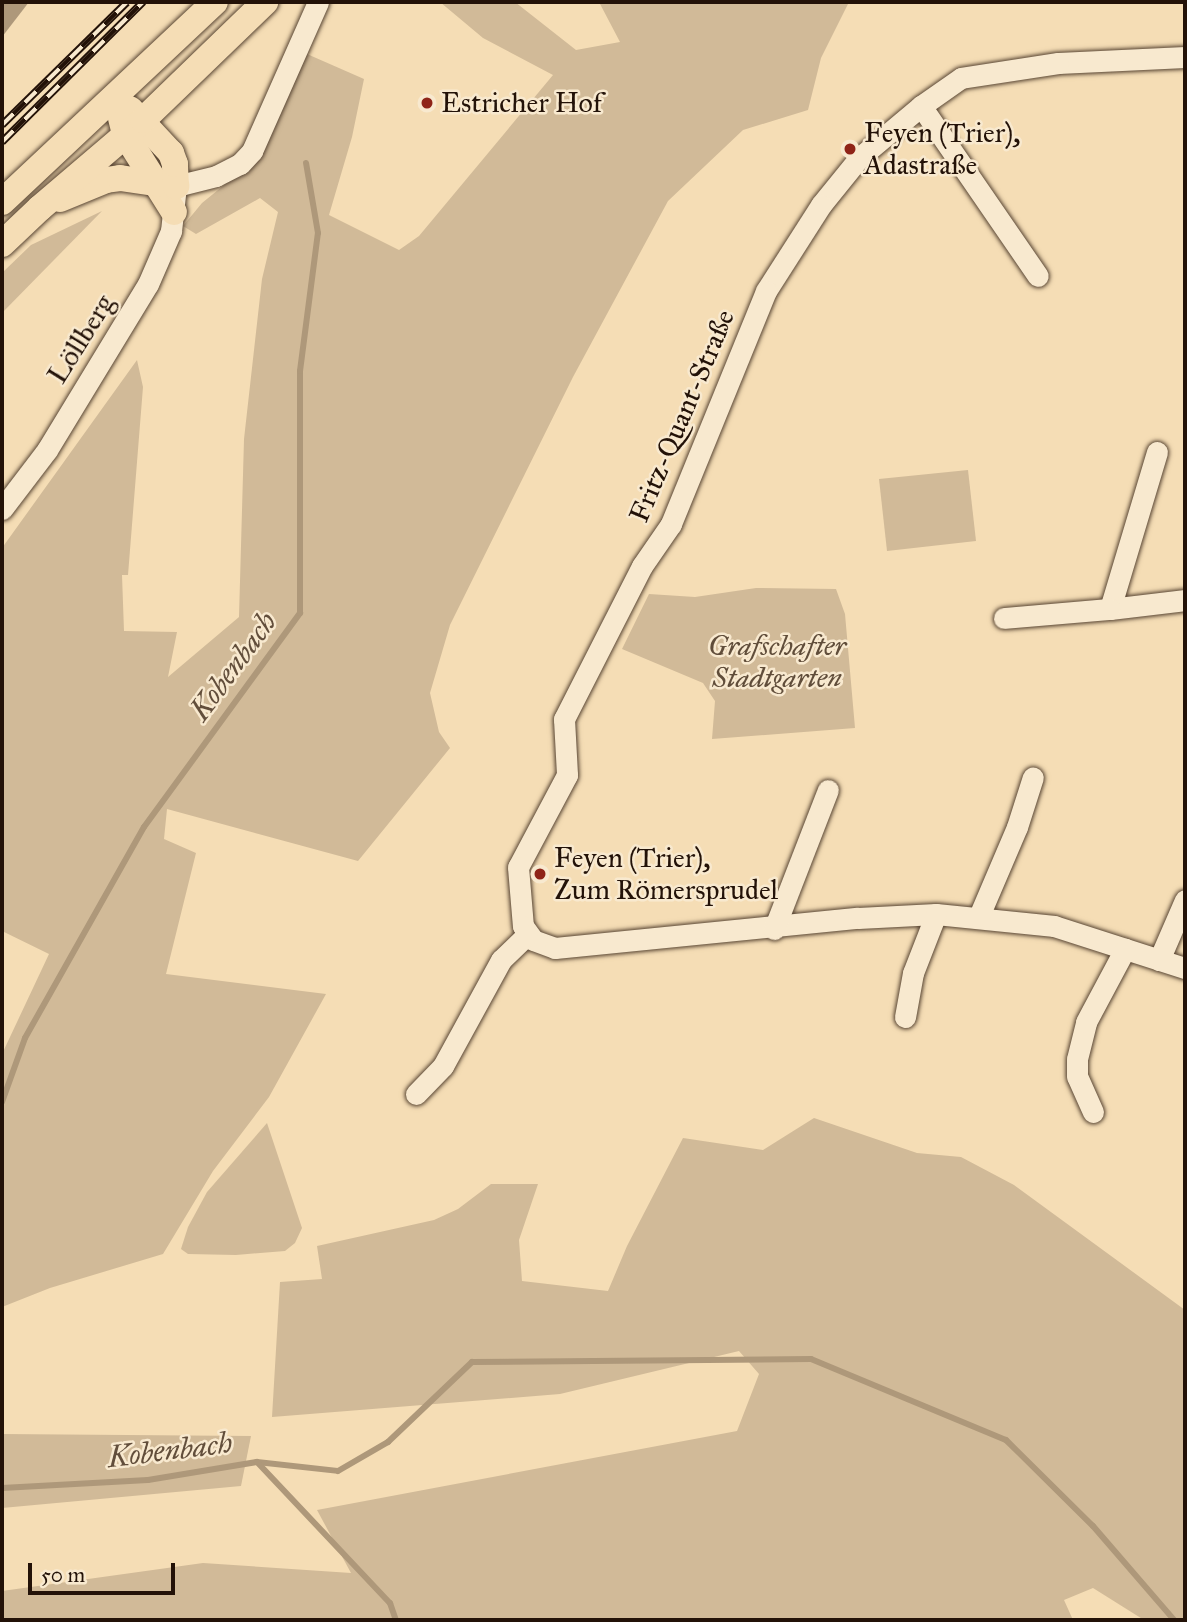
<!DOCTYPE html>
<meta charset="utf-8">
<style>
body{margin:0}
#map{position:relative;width:1187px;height:1622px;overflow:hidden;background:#f5ddb5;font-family:"IM FELL Great Primer",serif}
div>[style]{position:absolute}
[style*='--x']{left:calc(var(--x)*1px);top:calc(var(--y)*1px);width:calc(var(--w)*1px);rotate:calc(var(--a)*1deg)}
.green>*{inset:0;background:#d1ba98}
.water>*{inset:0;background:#ae987a}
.stream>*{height:6px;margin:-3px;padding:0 3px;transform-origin:3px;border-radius:3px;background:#ae987a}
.roads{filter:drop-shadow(0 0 2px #584533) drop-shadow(0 0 2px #584533)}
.minor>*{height:21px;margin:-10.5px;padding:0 10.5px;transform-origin:10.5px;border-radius:10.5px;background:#f8e9cf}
.major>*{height:26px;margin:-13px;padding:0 13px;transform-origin:13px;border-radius:13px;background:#f5ddb5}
.rail>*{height:8px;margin-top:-4px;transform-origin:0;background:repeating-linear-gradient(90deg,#f8e9cf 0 16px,#231208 0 32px);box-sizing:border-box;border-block:2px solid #231208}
.dots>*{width:19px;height:19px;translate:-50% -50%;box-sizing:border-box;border:4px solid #f8e9cf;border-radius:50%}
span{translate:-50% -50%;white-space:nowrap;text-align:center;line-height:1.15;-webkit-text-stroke:5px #f8e9cf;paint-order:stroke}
.poi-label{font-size:28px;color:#231208}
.left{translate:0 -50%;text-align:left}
.street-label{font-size:28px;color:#231208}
.park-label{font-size:28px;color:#604d3a;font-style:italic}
.water-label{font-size:30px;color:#624e3b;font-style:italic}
.frame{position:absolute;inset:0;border:4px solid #231208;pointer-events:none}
.scale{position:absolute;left:28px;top:1563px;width:147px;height:32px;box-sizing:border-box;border:4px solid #231208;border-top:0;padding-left:9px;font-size:21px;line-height:24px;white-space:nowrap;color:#231208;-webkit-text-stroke:5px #f8e9cf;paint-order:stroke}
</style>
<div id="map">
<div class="green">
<div style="clip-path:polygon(440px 2px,515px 2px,576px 50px,620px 42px,599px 2px,849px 2px,821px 58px,808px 110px,743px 130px,668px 201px,573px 377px,450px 625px,430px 693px,439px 732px,450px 748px,358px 861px,167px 809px,164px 839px,196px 853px,166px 974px,326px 994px,269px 1097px,213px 1171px,163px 1254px,50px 1288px,2px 1307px,2px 1054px,49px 954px,2px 931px,2px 548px,137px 360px,143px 387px,128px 575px,122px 575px,124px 631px,177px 632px,168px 677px,239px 617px,244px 439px,262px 279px,278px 212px,260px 198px,196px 234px,183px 226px,202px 203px,260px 156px,307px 54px,364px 79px,352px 137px,329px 215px,399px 250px,419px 236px,553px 75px,483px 38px)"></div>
<div style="clip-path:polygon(102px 211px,2px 313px,2px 273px,31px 245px)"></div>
<div style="clip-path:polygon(968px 470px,976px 541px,887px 551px,879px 479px)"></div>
<div style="clip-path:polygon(756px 588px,836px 589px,845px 614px,855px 728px,712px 739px,715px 701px,703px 683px,622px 649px,649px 594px,695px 597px)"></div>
<div style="clip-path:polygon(814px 1118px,917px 1153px,961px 1157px,1014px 1185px,1185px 1310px,1185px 1620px,1144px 1620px,1093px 1588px,1064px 1600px,1073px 1620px,2px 1620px,2px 1591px,203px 1563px,351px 1573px,317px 1510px,737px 1431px,759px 1374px,739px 1351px,560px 1394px,272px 1417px,280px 1282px,322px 1279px,317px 1246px,434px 1220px,458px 1209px,491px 1184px,538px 1184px,519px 1240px,522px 1281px,608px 1291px,627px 1246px,683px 1138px,763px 1150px)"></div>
<div style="clip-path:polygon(267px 1123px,302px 1228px,295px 1243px,285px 1251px,236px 1255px,188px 1254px,181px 1249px,188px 1227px,207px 1192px)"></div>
<div style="clip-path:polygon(2px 1434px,251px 1436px,241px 1486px,2px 1508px)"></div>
</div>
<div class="water">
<div style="clip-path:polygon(2px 2px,29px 2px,2px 37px)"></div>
</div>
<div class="stream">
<div style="--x:2;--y:1102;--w:68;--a:-70.2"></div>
<div style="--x:25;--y:1038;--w:242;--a:-60.6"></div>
<div style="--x:144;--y:827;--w:265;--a:-53.9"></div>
<div style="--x:300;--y:613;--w:242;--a:-90"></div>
<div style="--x:300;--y:371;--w:139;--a:-82.6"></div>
<div style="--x:318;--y:233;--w:71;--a:-99.7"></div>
<div style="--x:257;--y:1462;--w:81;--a:6.3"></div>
<div style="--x:338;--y:1471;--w:58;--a:-30.1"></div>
<div style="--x:388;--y:1442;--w:116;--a:-43.6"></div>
<div style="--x:472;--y:1362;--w:339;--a:-0.5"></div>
<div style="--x:811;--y:1359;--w:211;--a:22.6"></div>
<div style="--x:1006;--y:1440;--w:122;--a:44.7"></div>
<div style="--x:1093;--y:1526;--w:124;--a:49.2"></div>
<div style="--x:2;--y:1488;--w:146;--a:-3.1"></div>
<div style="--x:148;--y:1480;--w:110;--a:-9.4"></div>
<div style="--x:257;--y:1462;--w:194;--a:46.7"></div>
<div style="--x:390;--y:1603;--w:18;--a:71"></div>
</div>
<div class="roads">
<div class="minor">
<div style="--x:1185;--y:57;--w:127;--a:177.3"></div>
<div style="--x:1058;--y:63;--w:98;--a:171.2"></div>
<div style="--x:961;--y:78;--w:49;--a:145"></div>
<div style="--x:921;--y:106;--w:81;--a:140"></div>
<div style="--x:859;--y:158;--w:60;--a:129"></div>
<div style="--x:821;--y:205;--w:102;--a:122.6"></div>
<div style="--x:766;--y:291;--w:252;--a:112.2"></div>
<div style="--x:671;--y:524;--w:51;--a:124.6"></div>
<div style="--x:642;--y:566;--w:172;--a:117"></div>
<div style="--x:564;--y:719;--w:56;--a:86.9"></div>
<div style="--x:567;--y:775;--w:104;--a:118"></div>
<div style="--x:518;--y:867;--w:59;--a:85.2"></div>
<div style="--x:523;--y:926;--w:17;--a:54"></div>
<div style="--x:533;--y:940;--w:23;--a:20"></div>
<div style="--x:555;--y:948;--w:304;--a:-5.7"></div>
<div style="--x:858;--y:918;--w:78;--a:-2.9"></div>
<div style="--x:936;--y:914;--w:119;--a:5.8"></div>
<div style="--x:1054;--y:926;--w:138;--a:17.8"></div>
<div style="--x:921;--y:106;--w:206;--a:55.5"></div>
<div style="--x:1157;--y:452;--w:164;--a:106.7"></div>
<div style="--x:1110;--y:609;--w:76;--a:-6.8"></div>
<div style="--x:2;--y:509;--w:74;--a:-52.7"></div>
<div style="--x:47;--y:450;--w:194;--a:-58.7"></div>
<div style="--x:148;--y:284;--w:58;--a:-66.5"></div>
<div style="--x:171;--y:231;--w:45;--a:-83.7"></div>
<div style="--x:176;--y:186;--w:41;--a:-14"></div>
<div style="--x:216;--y:176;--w:27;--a:-27"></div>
<div style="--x:240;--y:164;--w:18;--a:-47"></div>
<div style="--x:252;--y:151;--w:163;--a:-66.1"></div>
<div style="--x:1004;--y:618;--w:106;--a:-4.9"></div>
<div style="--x:979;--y:916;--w:97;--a:-66.9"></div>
<div style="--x:1017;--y:827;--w:52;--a:-72.3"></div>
<div style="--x:774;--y:929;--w:149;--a:-68.8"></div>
<div style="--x:1159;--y:960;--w:65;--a:-66.6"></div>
<div style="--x:905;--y:1017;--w:45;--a:-79.7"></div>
<div style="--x:913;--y:973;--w:63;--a:-68.7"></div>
<div style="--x:416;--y:1094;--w:39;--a:-46"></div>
<div style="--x:443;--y:1066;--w:121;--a:-61.3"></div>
<div style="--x:501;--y:960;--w:36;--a:-44"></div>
<div style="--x:1093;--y:1112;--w:39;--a:-114"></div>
<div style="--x:1077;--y:1076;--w:17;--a:-90"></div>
<div style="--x:1077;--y:1059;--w:38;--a:-76"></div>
<div style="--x:1086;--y:1022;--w:83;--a:-61.9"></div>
</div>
<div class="major">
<div style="--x:121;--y:118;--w:16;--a:76"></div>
<div style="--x:125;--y:134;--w:92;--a:57.9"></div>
<div style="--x:60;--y:199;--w:50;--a:-22.4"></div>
<div style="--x:106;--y:180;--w:14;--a:-8"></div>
<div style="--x:120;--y:178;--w:57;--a:8.1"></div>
<div style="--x:176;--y:186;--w:22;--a:-93"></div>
<div style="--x:175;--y:164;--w:12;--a:-110"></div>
<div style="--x:171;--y:153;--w:60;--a:-133"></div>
<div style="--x:2;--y:202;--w:292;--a:-43.2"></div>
<div style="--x:2;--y:244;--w:52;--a:-43.5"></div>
<div style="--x:40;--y:208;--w:135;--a:-40.5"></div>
<div style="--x:143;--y:120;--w:170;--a:-44"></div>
</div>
</div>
<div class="rail">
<div style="--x:2;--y:125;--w:175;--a:-44.5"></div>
<div style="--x:2;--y:142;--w:199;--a:-44.8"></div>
</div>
<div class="dots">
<div style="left:427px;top:103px;background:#8f2418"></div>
<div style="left:850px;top:149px;background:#8f2418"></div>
<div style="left:540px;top:874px;background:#8f2418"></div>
</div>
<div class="poi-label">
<span class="left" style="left:441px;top:103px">Estricher Hof</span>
<span class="left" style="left:864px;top:149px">Feyen (Trier),<br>Adastraße</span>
<span class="left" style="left:554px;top:874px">Feyen (Trier),<br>Zum Römersprudel</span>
</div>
<div class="street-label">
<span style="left:81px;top:339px;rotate:-58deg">Löllberg</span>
<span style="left:682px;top:416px;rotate:-67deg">Fritz-Quant-Straße</span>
</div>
<div class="park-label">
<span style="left:777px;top:662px">Grafschafter<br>Stadtgarten</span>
</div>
<div class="water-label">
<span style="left:233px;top:666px;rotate:-54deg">Kobenbach</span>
<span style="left:170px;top:1450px;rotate:-7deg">Kobenbach</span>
</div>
<div class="frame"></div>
<div class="scale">50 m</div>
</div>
